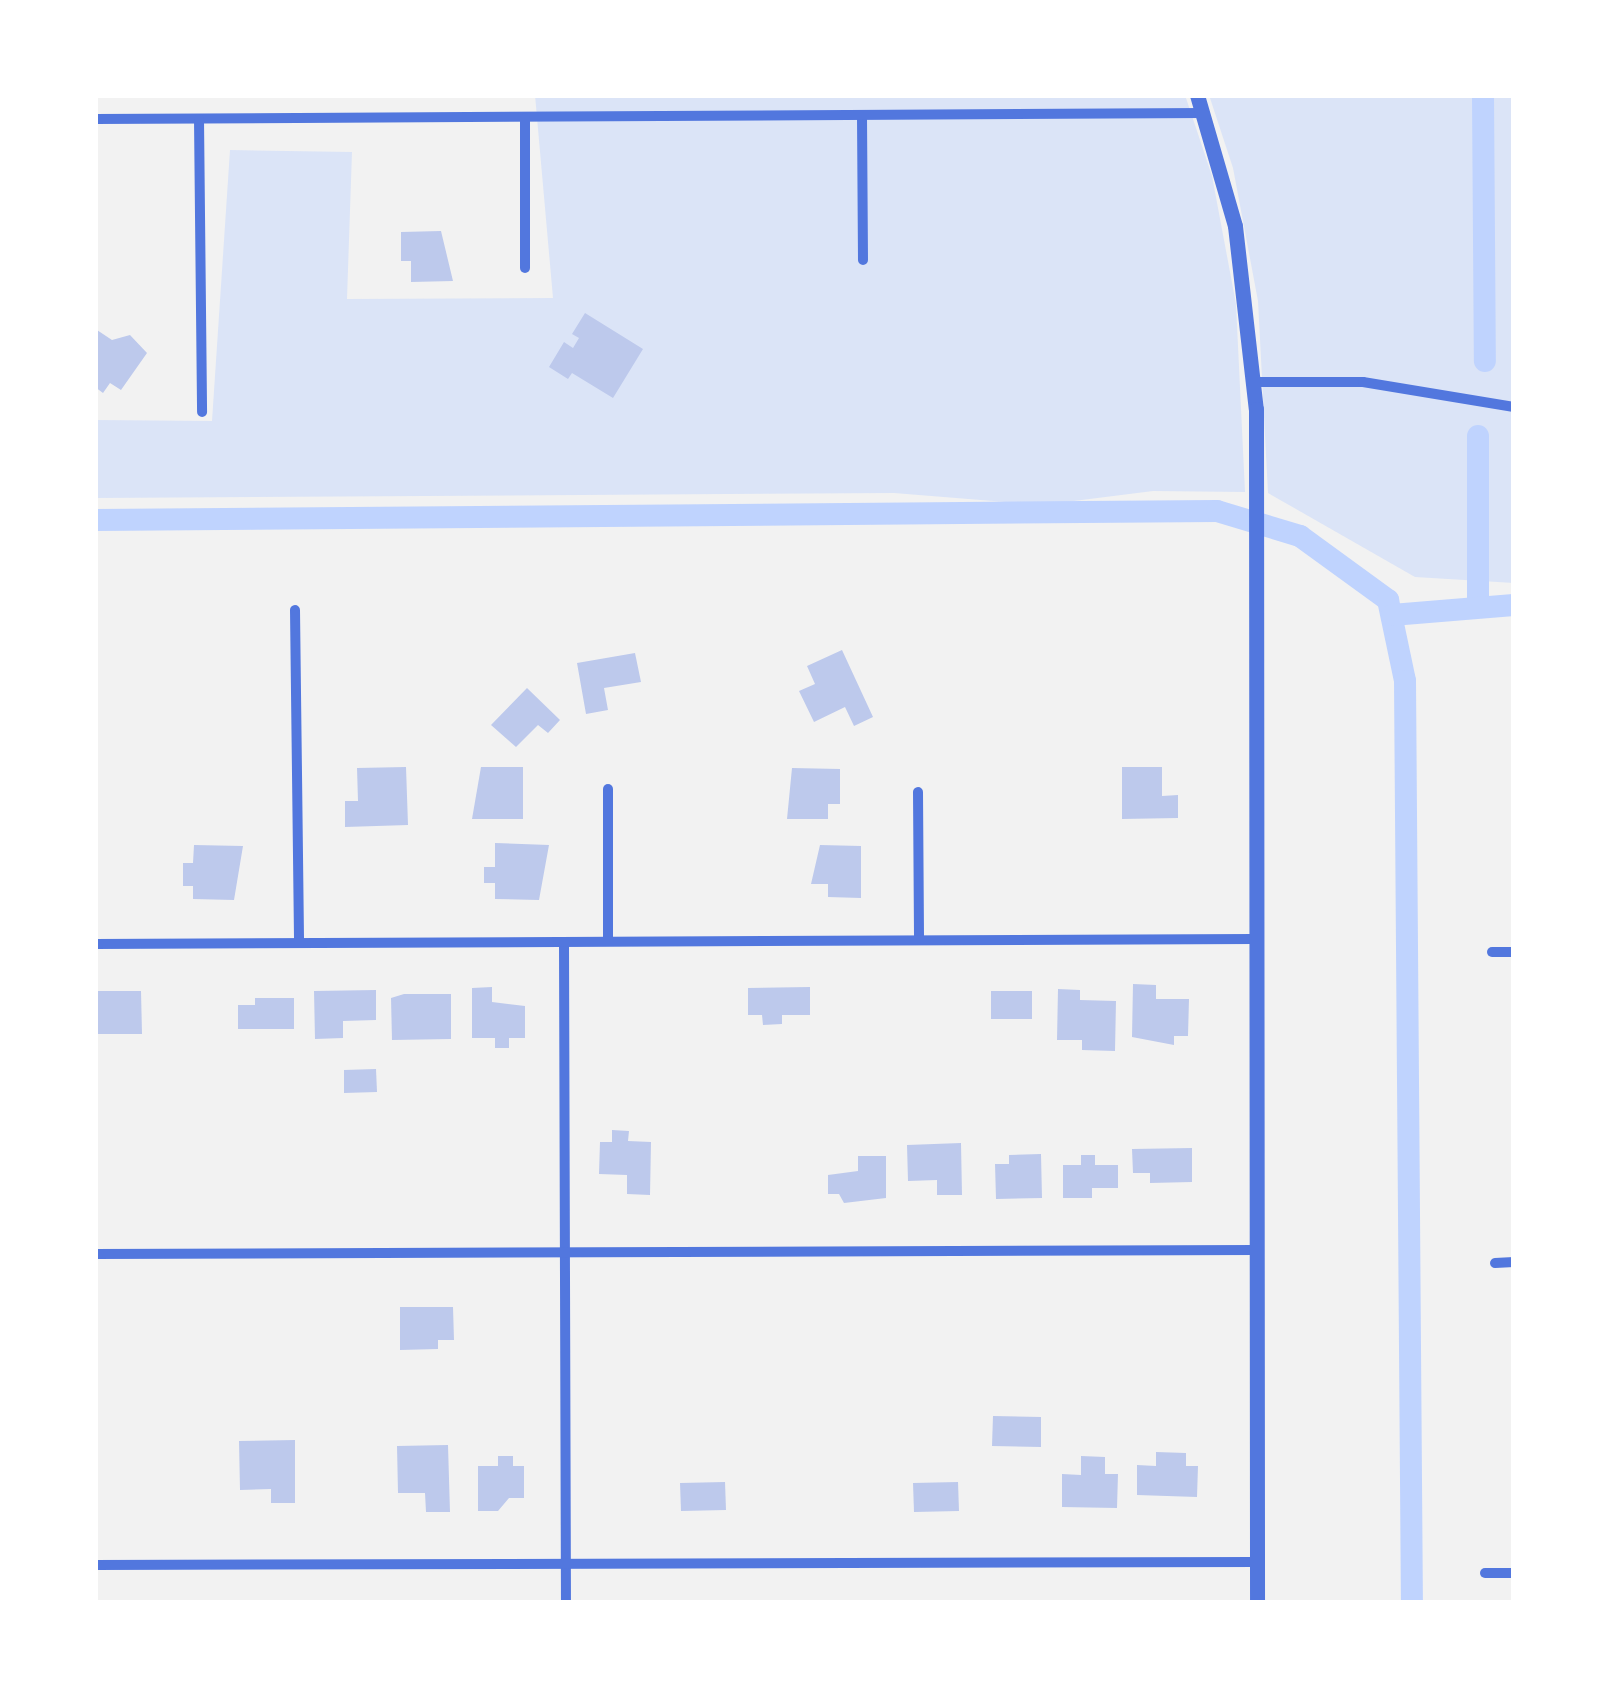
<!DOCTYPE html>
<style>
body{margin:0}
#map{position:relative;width:1609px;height:1698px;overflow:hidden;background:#f2f2f2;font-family:"DejaVu Sans",sans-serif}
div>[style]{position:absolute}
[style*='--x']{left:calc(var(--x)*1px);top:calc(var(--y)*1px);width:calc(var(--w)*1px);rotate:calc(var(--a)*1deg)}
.green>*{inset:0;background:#dbe4f7}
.canal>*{height:22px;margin:-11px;padding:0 11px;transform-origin:11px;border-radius:11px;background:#bfd3fe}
.building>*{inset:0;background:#bdc9ec}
.minor>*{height:10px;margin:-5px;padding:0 5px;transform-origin:5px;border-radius:5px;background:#5277de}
.tertiary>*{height:15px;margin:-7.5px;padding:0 7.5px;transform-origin:7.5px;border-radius:7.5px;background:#5277de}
span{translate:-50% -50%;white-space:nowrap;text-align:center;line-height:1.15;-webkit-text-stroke:9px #fff;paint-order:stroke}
.frame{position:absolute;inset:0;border:98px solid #fff;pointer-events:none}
</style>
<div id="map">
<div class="green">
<div style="clip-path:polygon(535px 95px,1185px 95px,1212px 176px,1236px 304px,1245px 492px,1153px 491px,1042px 505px,894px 493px,95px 498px,95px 420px,212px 421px,230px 150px,352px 152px,347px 299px,553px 298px)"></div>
<div style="clip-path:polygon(1209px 95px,1514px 95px,1514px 583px,1415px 577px,1268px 493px,1258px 301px,1233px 168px)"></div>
</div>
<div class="canal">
<div style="--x:1483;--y:95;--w:266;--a:89.6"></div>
<div style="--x:95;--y:520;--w:1122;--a:-0.46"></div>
<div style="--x:1217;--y:511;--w:87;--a:16.8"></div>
<div style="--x:1300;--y:536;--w:109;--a:36"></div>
<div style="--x:1388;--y:600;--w:83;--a:78.1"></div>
<div style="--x:1405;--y:681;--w:922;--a:89.57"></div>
<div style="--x:1478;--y:605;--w:169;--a:-90"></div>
<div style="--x:1392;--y:615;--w:122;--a:-4.7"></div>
</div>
<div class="building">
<div style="clip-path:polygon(441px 231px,453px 281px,411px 282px,411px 261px,401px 261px,401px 232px)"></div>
<div style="clip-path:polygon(585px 313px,643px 349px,613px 398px,572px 373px,568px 379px,549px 367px,564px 342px,573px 348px,579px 338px,572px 334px)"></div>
<div style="clip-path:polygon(97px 330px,112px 340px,130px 335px,147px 353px,121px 390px,110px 383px,103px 393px,95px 387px)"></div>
<div style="clip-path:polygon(842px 650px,873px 717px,854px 726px,845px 707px,814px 722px,799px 691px,815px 684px,807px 666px)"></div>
<div style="clip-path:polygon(635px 653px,641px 682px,604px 688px,608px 710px,586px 714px,577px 663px)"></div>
<div style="clip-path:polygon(527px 688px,560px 720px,548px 733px,538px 725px,516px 747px,491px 725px)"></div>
<div style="clip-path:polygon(406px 767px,408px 825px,345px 827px,345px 801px,358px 801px,357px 768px)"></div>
<div style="clip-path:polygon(481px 767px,523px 767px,523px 819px,472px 819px)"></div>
<div style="clip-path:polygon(1122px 767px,1162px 767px,1162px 796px,1178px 795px,1178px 818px,1122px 819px)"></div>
<div style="clip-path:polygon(792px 768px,840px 769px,840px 804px,828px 804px,828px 819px,787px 819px)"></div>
<div style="clip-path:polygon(495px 843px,549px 845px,539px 900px,495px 899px,495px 883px,484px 883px,484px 867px,495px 867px)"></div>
<div style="clip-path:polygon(194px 845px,243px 846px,234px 900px,193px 899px,193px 886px,183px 886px,183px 863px,193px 863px)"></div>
<div style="clip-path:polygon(820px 845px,861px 846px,861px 898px,828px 897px,828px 884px,811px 884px)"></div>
<div style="clip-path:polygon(1133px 984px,1156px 985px,1156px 999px,1189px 999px,1188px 1036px,1174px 1036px,1174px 1045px,1132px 1037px)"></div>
<div style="clip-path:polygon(492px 987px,492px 1002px,525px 1006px,525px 1038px,509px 1038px,509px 1048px,495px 1048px,495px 1038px,472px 1038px,472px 988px)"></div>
<div style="clip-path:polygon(810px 987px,810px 1015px,782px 1015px,782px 1024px,763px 1025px,762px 1015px,748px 1015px,748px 988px)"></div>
<div style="clip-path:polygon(1058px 989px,1080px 990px,1080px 1000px,1116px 1001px,1115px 1051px,1082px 1050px,1082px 1040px,1057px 1040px)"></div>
<div style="clip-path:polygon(376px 990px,376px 1020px,343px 1021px,343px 1038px,315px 1039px,314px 991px)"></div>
<div style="clip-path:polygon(95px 991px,141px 991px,142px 1034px,95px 1034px)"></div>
<div style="clip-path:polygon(991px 991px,1032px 991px,1032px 1019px,991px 1019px)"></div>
<div style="clip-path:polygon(404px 994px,451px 994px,451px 1039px,392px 1040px,391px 998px)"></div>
<div style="clip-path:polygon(255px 998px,294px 998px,294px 1029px,238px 1029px,238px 1005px,255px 1005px)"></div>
<div style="clip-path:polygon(376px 1069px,377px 1092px,344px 1093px,344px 1070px)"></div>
<div style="clip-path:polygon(612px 1130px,629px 1131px,628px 1141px,651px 1142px,650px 1195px,627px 1194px,627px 1175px,599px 1174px,600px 1142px,612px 1142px)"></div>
<div style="clip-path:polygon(961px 1143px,962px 1195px,937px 1195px,937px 1180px,908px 1181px,907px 1145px)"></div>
<div style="clip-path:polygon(1192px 1148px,1192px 1182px,1150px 1183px,1150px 1173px,1133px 1173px,1132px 1149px)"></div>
<div style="clip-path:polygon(1041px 1154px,1042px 1198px,996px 1199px,995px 1164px,1009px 1164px,1009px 1155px)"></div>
<div style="clip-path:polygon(1081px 1155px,1095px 1155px,1095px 1165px,1118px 1165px,1118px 1188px,1092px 1188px,1092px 1198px,1063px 1198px,1063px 1165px,1081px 1165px)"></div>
<div style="clip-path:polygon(858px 1156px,886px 1156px,886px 1198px,844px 1203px,839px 1194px,828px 1194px,828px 1175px,858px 1171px)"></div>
<div style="clip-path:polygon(400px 1307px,453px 1307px,454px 1340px,438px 1340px,438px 1349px,400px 1350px)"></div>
<div style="clip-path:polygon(993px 1416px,1041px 1417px,1041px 1447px,992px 1446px)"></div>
<div style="clip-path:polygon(295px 1440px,295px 1503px,271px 1503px,271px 1489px,240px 1490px,239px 1441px)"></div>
<div style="clip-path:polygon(448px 1445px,450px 1512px,426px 1512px,425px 1493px,398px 1493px,397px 1446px)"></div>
<div style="clip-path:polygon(1156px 1452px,1186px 1453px,1186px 1466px,1198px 1466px,1197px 1497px,1137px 1495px,1137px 1465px,1156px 1466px)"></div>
<div style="clip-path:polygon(498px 1456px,513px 1456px,513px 1466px,524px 1466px,524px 1498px,509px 1498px,498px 1511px,478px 1511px,478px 1466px,498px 1466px)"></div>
<div style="clip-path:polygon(1081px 1456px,1105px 1457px,1105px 1474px,1118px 1474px,1117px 1508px,1062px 1507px,1062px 1474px,1081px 1475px)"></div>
<div style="clip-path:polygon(725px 1482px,726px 1510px,681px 1511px,680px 1483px)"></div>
<div style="clip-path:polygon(958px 1482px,959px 1511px,914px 1512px,913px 1483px)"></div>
</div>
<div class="minor">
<div style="--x:862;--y:117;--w:143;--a:89.6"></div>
<div style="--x:95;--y:119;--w:1109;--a:-0.31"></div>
<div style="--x:199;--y:119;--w:293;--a:89.4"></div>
<div style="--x:525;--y:268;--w:150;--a:-90"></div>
<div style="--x:1255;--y:382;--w:108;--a:0"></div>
<div style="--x:1363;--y:382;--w:153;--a:9.4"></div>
<div style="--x:295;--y:610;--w:333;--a:89.3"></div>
<div style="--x:608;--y:789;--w:152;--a:90"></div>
<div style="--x:918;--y:792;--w:148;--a:89.6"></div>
<div style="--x:564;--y:942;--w:661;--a:89.83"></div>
<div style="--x:95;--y:944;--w:1159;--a:-0.25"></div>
<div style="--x:1492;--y:952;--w:22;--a:0"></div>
<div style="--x:95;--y:1254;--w:1161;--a:-0.2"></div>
<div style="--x:1495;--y:1263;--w:19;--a:-3"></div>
<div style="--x:95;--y:1565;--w:1162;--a:-0.15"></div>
<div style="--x:1485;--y:1573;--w:29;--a:0"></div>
</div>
<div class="tertiary">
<div style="--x:1197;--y:95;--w:136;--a:73.8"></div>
<div style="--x:1235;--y:226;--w:184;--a:83.5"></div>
<div style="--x:1256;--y:409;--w:1194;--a:89.95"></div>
</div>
<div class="frame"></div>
</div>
